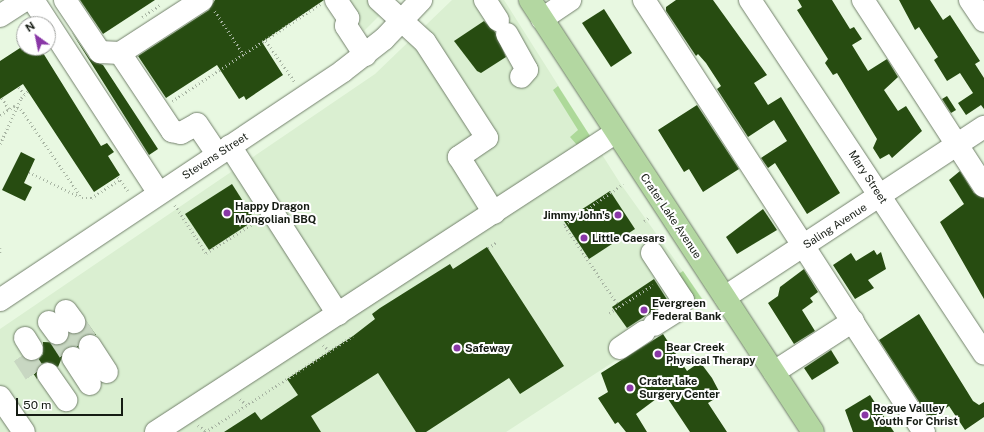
<!DOCTYPE html>
<style>
body{margin:0}
#map{position:relative;width:984px;height:432px;overflow:hidden;background:#e8f8e1;font-family:"Public Sans",sans-serif}
div>[style]{position:absolute}
[style*='--x']{left:calc(var(--x)*1px);top:calc(var(--y)*1px);width:calc(var(--w)*1px);rotate:calc(var(--a)*1deg)}
.built>*{inset:0;background:#daefd1}
.green>*{inset:0;background:#add999}
.building>*{inset:0;background:#274c11}
.minor-tunnel>*{height:22px;margin-top:-11px;transform-origin:0;background:repeating-linear-gradient(90deg,#c8d7c2 0 22px,transparent 0 33px)}
.path>*{height:2.5px;margin-top:-1.25px;transform-origin:0;background:repeating-linear-gradient(90deg,#a8b5a3 0 1px,transparent 0 4px)}
.roads{filter:drop-shadow(0 0 1px #73816c) drop-shadow(0 0 1px #73816c)}
.minor>*{height:22px;margin:-11px;padding:0 11px;transform-origin:11px;border-radius:11px;background:#fff}
.major>*{height:22px;margin:-11px;padding:0 11px;transform-origin:11px;border-radius:11px;background:#b3d7a1}
.dots>*{width:11px;height:11px;translate:-50% -50%;box-sizing:border-box;border:2px solid #fff;border-radius:50%}
span{translate:-50% -50%;white-space:nowrap;text-align:center;line-height:1.15;-webkit-text-stroke:4px #fff;paint-order:stroke}
.street-label{font-size:11px;color:#161c14}
.poi-label{font-size:11px;color:#161c14;font-weight:700}
.left{translate:0 -50%;text-align:left}
.right{translate:-100% -50%;text-align:right}
.north{position:absolute;left:16px;top:16px;width:40px;height:40px;box-sizing:border-box;background:#fff;border:1px solid #a2a4a1;border-radius:50%;rotate:327deg;font-size:11px;font-weight:700;line-height:16px;text-align:center;color:#161c14}
.north::after{content:'';display:block;margin:auto;width:14px;height:18px;background:#8937a6;clip-path:polygon(50% 0,100% 100%,50% 72%,0 100%)}
.scale{position:absolute;left:16px;top:398px;width:107px;height:18px;box-sizing:border-box;border:2px solid #161c14;border-top:0;padding-left:5px;font-size:12px;line-height:14px;white-space:nowrap;color:#161c14;-webkit-text-stroke:3px #fff;paint-order:stroke}
</style>
<div id="map">
<div class="built">
<div style="clip-path:polygon(344px 0,395px 0,364px 31px)"></div>
<div style="clip-path:polygon(452px 0,504px 0,620px 183px,705px 302px,506px 432px,0 432px,0 329px,375px 74px)"></div>
</div>
<div class="green">
<div style="clip-path:polygon(558px 86px,590px 136px,577px 145px,570px 137px,578px 130px,553px 90px)"></div>
<div style="clip-path:polygon(683px 271px,704px 302px,695px 307px,690px 308px,674px 277px)"></div>
</div>
<div class="building">
<div style="clip-path:polygon(80px 0,155px 0,103px 34px)"></div>
<div style="clip-path:polygon(215px 0,324px 0,262px 42px,283px 75px,246px 100px,244px 96px,239px 99px,217px 65px,166px 98px,138px 56px,209px 10px)"></div>
<div style="clip-path:polygon(676px 0,713px 0,767px 75px,754px 83px,768px 105px,781px 97px,840px 193px,807px 214px,775px 163px,768px 168px,761px 158px,787px 141px,774px 120px,748px 137px,717px 89px,721px 86px,706px 63px,698px 54px,696px 56px,666px 11px,666px 7px)"></div>
<div style="clip-path:polygon(798px 0,832px 0,850px 29px,854px 27px,862px 39px,852px 45px,868px 71px,887px 59px,898px 77px,884px 90px,898px 111px,906px 106px,922px 131px,892px 158px,889px 154px,880px 159px,873px 148px,877px 139px,837px 73px,833px 75px,825px 63px,828px 59px,797px 10px,802px 7px)"></div>
<div style="clip-path:polygon(899px 0,930px 0,943px 20px,950px 15px,980px 61px,975px 64px,984px 78px,984px 109px,981px 105px,966px 115px,958px 103px,973px 93px,960px 73px,947px 81px,934px 60px,938px 57px,919px 27px,915px 30px)"></div>
<div style="clip-path:polygon(604px 9px,632px 53px,611px 67px,582px 23px)"></div>
<div style="clip-path:polygon(484px 21px,495px 32px,506px 57px,481px 73px,477px 71px,454px 41px)"></div>
<div style="clip-path:polygon(71px 31px,90px 59px,103px 65px,158px 149px,149px 155px)"></div>
<div style="clip-path:polygon(20px 48px,40px 48px,101px 146px,107px 143px,114px 152px,108px 156px,120px 175px,94px 192px,23px 84px,0 99px,0 61px)"></div>
<div style="clip-path:polygon(947px 96px,956px 110px,951px 113px,942px 99px)"></div>
<div style="clip-path:polygon(697px 105px,739px 169px,703px 192px,689px 169px,684px 172px,658px 130px)"></div>
<div style="clip-path:polygon(21px 152px,35px 159px,24px 183px,32px 187px,25px 201px,2px 190px)"></div>
<div style="clip-path:polygon(960px 171px,974px 193px,984px 198px,984px 299px,940px 222px,964px 204px,949px 180px)"></div>
<div style="clip-path:polygon(232px 184px,255px 220px,209px 250px,185px 214px)"></div>
<div style="clip-path:polygon(610px 191px,635px 229px,589px 259px,564px 221px)"></div>
<div style="clip-path:polygon(763px 209px,777px 230px,737px 254px,726px 237px)"></div>
<div style="clip-path:polygon(487px 247px,564px 366px,520px 394px,509px 378px,426px 432px,416px 432px,378px 373px,311px 416px,321px 432px,224px 432px,255px 412px,261px 420px,298px 395px,287px 379px,353px 336px,375px 319px,372px 314px,380px 308px,450px 264px,453px 269px)"></div>
<div style="clip-path:polygon(874px 250px,877px 255px,881px 252px,886px 269px,868px 280px,874px 288px,855px 299px,833px 265px,851px 253px,856px 261px)"></div>
<div style="clip-path:polygon(804px 269px,818px 292px,810px 298px,813px 302px,802px 310px,815px 331px,794px 344px,768px 303px,778px 296px,780px 287px)"></div>
<div style="clip-path:polygon(654px 279px,668px 301px,627px 328px,612px 307px)"></div>
<div style="clip-path:polygon(919px 314px,973px 401px,979px 405px,984px 402px,984px 417px,965px 430px,949px 406px,930px 419px,879px 340px)"></div>
<div style="clip-path:polygon(86px 321px,96px 335px,84px 335px,78px 347px,66px 348px,58px 367px,47px 362px,41px 364px,37px 379px,22px 357px,32px 361px,38px 360px,43px 354px,43px 342px,64px 343px,69px 333px,82px 332px)"></div>
<div style="clip-path:polygon(663px 334px,687px 371px,700px 362px,712px 378px,721px 395px,708px 403px,727px 432px,690px 432px,664px 393px,636px 414px,647px 432px,626px 432px,618px 422px,615px 424px,598px 398px,608px 392px,601px 373px)"></div>
<div style="clip-path:polygon(831px 350px,839px 363px,812px 380px,804px 368px)"></div>
<div style="clip-path:polygon(870px 395px,894px 432px,853px 432px,845px 410px)"></div>
</div>
<div class="minor-tunnel">
<div style="--x:74;--y:322;--w:29;--a:56"></div>
<div style="--x:57;--y:333;--w:30;--a:57"></div>
<div style="--x:23;--y:355;--w:30;--a:57"></div>
</div>
<div class="path">
<div style="--x:215;--y:11;--w:53;--a:56.6"></div>
<div style="--x:142;--y:17;--w:22;--a:-34"></div>
<div style="--x:266;--y:41;--w:50;--a:54.7"></div>
<div style="--x:19;--y:87;--w:9;--a:54"></div>
<div style="--x:2;--y:98;--w:13;--a:58"></div>
<div style="--x:172;--y:101;--w:177;--a:-33.2"></div>
<div style="--x:0;--y:115;--w:17;--a:-33"></div>
<div style="--x:14;--y:106;--w:8;--a:23"></div>
<div style="--x:21;--y:109;--w:108;--a:55.6"></div>
<div style="--x:82;--y:198;--w:9;--a:0"></div>
<div style="--x:91;--y:198;--w:35;--a:-33"></div>
<div style="--x:0;--y:144;--w:51;--a:-65.5"></div>
<div style="--x:21;--y:98;--w:10;--a:-45"></div>
<div style="--x:29;--y:172;--w:55;--a:26.1"></div>
<div style="--x:118;--y:177;--w:17;--a:54"></div>
<div style="--x:175;--y:205;--w:57;--a:57.1"></div>
<div style="--x:206;--y:253;--w:57;--a:-32"></div>
<div style="--x:644;--y:221;--w:5;--a:-37"></div>
<div style="--x:0;--y:248;--w:5;--a:90"></div>
<div style="--x:488;--y:248;--w:11;--a:-34"></div>
<div style="--x:619;--y:307;--w:99;--a:-123.9"></div>
<div style="--x:564;--y:225;--w:72;--a:-34.8"></div>
<div style="--x:609;--y:313;--w:52;--a:-32.5"></div>
<div style="--x:323;--y:345;--w:9;--a:41"></div>
<div style="--x:240;--y:399;--w:9;--a:41"></div>
<div style="--x:198;--y:425;--w:10;--a:37"></div>
<div style="--x:205;--y:432;--w:176;--a:-33"></div>
</div>
<div class="roads">
<div class="minor">
<div style="--x:33;--y:0;--w:230;--a:56.9"></div>
<div style="--x:65;--y:0;--w:63;--a:56.1"></div>
<div style="--x:100;--y:52;--w:20;--a:3"></div>
<div style="--x:202;--y:0;--w:98;--a:147.1"></div>
<div style="--x:120;--y:53;--w:94;--a:56.3"></div>
<div style="--x:172;--y:131;--w:9;--a:13"></div>
<div style="--x:181;--y:133;--w:18;--a:-29"></div>
<div style="--x:197;--y:124;--w:36;--a:56"></div>
<div style="--x:336;--y:0;--w:22;--a:56"></div>
<div style="--x:348;--y:18;--w:8;--a:104"></div>
<div style="--x:346;--y:26;--w:35;--a:57"></div>
<div style="--x:379;--y:0;--w:62;--a:42.4"></div>
<div style="--x:425;--y:42;--w:114;--a:57.1"></div>
<div style="--x:487;--y:138;--w:34;--a:146"></div>
<div style="--x:459;--y:157;--w:66;--a:58"></div>
<div style="--x:485;--y:0;--w:24;--a:57"></div>
<div style="--x:644;--y:0;--w:515;--a:57.05"></div>
<div style="--x:750;--y:0;--w:424;--a:56.5"></div>
<div style="--x:863;--y:0;--w:222;--a:57"></div>
<div style="--x:970;--y:0;--w:25;--a:56"></div>
<div style="--x:0;--y:16;--w:30;--a:-33"></div>
<div style="--x:542;--y:19;--w:34;--a:-34"></div>
<div style="--x:507;--y:34;--w:41;--a:60.9"></div>
<div style="--x:527;--y:70;--w:9;--a:131"></div>
<div style="--x:230;--y:146;--w:200;--a:57.3"></div>
<div style="--x:652;--y:253;--w:56;--a:56.6"></div>
<div style="--x:683;--y:300;--w:11;--a:117"></div>
<div style="--x:678;--y:310;--w:28;--a:148"></div>
<div style="--x:725;--y:297;--w:310;--a:-33.3"></div>
<div style="--x:0;--y:300;--w:412;--a:-33.7"></div>
<div style="--x:343;--y:71;--w:52;--a:-38"></div>
<div style="--x:384;--y:39;--w:54;--a:-46.5"></div>
<div style="--x:66;--y:311;--w:14;--a:54"></div>
<div style="--x:49;--y:322;--w:14;--a:54"></div>
<div style="--x:25;--y:338;--w:13;--a:58"></div>
<div style="--x:90;--y:346;--w:31;--a:57"></div>
<div style="--x:620;--y:348;--w:29;--a:-34"></div>
<div style="--x:73;--y:358;--w:31;--a:57"></div>
<div style="--x:774;--y:372;--w:94;--a:-32.8"></div>
<div style="--x:48;--y:374;--w:32;--a:55"></div>
<div style="--x:0;--y:397;--w:42;--a:55.6"></div>
<div style="--x:156;--y:432;--w:548;--a:-33.08"></div>
</div>
<div class="major">
<div style="--x:530;--y:0;--w:516;--a:56.77"></div>
</div>
</div>
<div class="dots">
<div style="left:227px;top:213px;background:#8937a6"></div>
<div style="left:618px;top:215px;background:#8937a6"></div>
<div style="left:584px;top:238px;background:#8937a6"></div>
<div style="left:644px;top:310px;background:#8937a6"></div>
<div style="left:457px;top:348px;background:#8937a6"></div>
<div style="left:658px;top:354px;background:#8937a6"></div>
<div style="left:630px;top:388px;background:#8937a6"></div>
<div style="left:865px;top:415px;background:#8937a6"></div>
</div>
<div class="street-label">
<span style="left:215px;top:156px;rotate:-33deg">Stevens Street</span>
<span style="left:868px;top:177px;rotate:57deg">Mary Street</span>
<span style="left:671px;top:216px;rotate:56deg">Crater Lake Avenue</span>
<span style="left:835px;top:226px;rotate:-33deg">Saling Avenue</span>
</div>
<div class="poi-label">
<span class="left" style="left:235px;top:213px">Happy Dragon<br>Mongolian BBQ</span>
<span class="right" style="left:610px;top:215px">Jimmy John's</span>
<span class="left" style="left:592px;top:238px">Little Caesars</span>
<span class="left" style="left:652px;top:310px">Evergreen<br>Federal Bank</span>
<span class="left" style="left:465px;top:348px">Safeway</span>
<span class="left" style="left:666px;top:354px">Bear Creek<br>Physical Therapy</span>
<span class="left" style="left:639px;top:388px">Crater lake<br>Surgery Center</span>
<span class="left" style="left:873px;top:415px">Rogue Vallley<br>Youth For Christ</span>
</div>
<div class="north">N</div>
<div class="scale">50 m</div>
</div>
